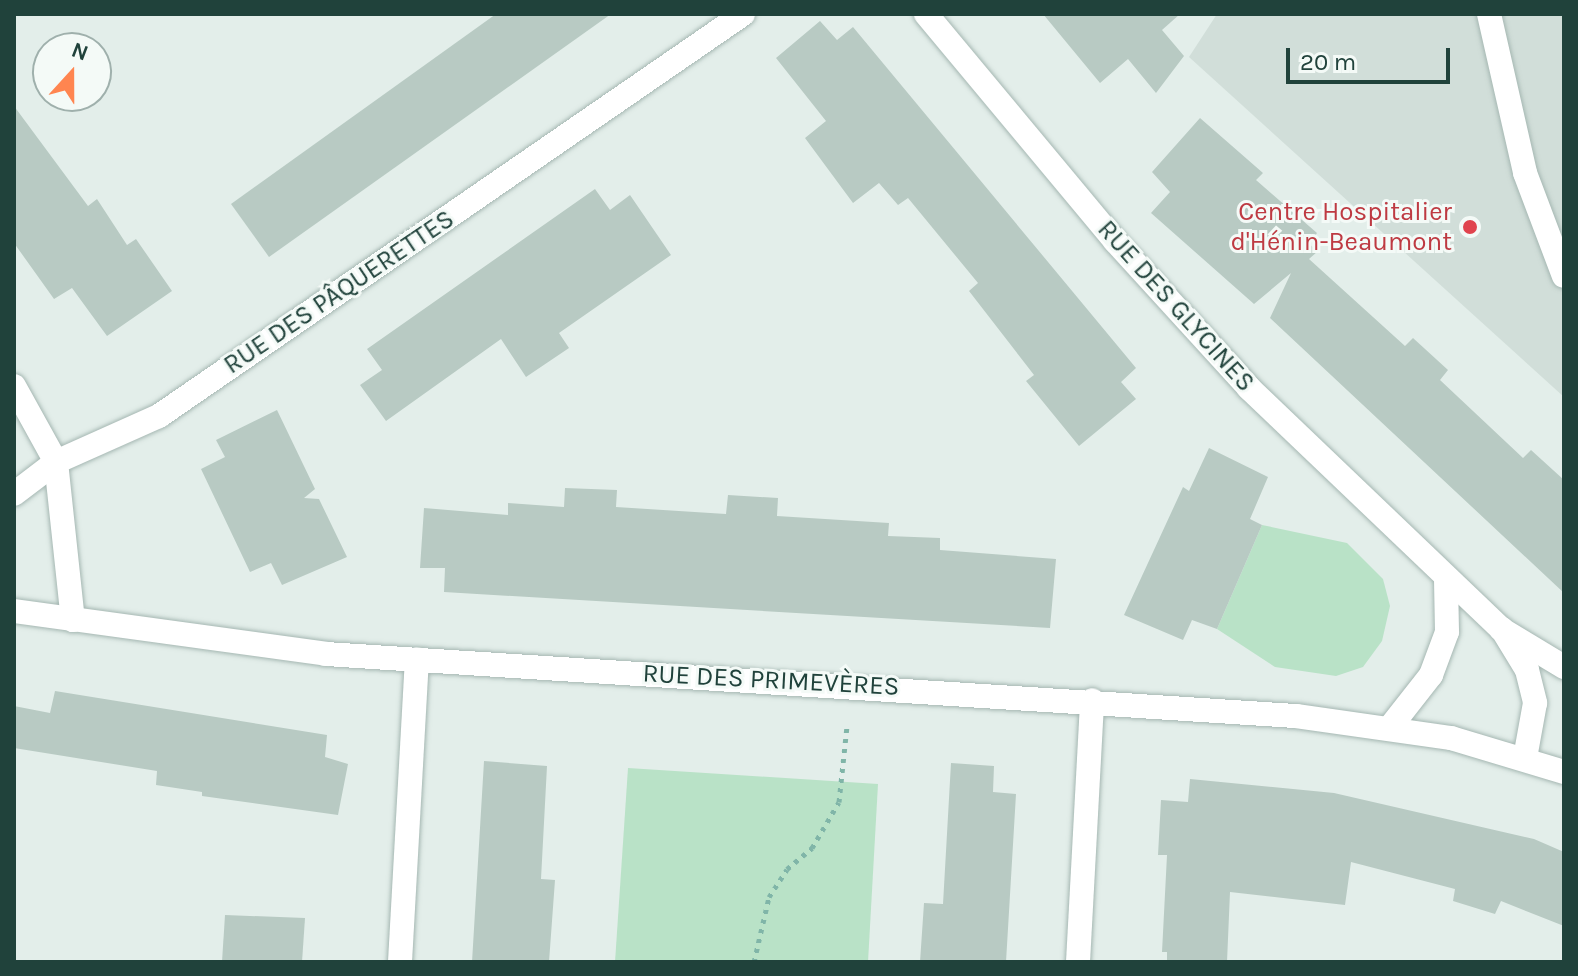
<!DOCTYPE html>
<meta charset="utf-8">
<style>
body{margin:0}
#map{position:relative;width:1578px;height:976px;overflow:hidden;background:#e3eeea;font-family:Karla,sans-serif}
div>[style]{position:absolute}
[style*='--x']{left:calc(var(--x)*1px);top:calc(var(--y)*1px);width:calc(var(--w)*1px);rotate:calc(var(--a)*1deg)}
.built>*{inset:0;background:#d1ded9}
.green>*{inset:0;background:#b9e2c7}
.building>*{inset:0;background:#b8cac3}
.path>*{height:5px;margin-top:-2.5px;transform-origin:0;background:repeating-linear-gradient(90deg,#80b5a8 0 4px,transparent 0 10px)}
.roads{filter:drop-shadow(0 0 2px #a5b7b2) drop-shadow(0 0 2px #a5b7b2)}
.minor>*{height:24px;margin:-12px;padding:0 12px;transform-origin:12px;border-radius:12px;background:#fff}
.dots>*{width:22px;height:22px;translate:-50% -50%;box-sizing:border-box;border:4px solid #f4faf7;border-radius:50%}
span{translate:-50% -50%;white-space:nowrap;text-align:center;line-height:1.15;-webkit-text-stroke:6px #f4faf7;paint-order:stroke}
.health-label{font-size:26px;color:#be3a42}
.right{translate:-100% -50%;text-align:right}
.street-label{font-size:26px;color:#20423b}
.frame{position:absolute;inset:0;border:16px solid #20423b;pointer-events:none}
.north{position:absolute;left:32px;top:32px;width:80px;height:80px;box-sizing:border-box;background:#f4faf7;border:2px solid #9fb0ac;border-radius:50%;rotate:21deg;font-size:22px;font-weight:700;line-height:32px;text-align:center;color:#20423b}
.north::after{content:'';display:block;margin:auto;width:28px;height:36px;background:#ff8550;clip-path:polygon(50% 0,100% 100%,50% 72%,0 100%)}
.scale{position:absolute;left:1286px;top:48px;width:164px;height:36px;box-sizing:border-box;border:4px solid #20423b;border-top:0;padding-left:10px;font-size:24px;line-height:28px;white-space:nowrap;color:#20423b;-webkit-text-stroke:6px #f4faf7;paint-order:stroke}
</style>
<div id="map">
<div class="built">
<div style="clip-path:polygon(1217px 14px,1564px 14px,1564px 397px,1189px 57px)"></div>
</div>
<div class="green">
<div style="clip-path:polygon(1262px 525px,1347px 543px,1383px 579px,1390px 606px,1382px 641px,1363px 667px,1336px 676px,1275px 667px,1217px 629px)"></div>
<div style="clip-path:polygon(628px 768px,878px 784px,868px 962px,615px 962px)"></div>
</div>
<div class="building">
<div style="clip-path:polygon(496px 14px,611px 14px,269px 257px,231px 204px)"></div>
<div style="clip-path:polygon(1043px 14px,1180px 14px,1162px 30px,1184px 56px,1156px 93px,1128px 59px,1100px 83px)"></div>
<div style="clip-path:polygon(820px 21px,837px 40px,853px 27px,1136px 368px,1121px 382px,1136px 399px,1079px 446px,1026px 381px,1034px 375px,969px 291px,978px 283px,908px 198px,898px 205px,879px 183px,853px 203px,805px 138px,826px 121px,776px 58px)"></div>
<div style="clip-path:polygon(14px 106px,88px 206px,97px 199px,127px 245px,136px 239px,172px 291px,107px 336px,72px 288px,54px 299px,14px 243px)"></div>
<div style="clip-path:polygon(1200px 118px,1263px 173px,1256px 180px,1317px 233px,1309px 244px,1318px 251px,1309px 259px,1405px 346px,1413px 338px,1448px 370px,1440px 380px,1523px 458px,1531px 450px,1564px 480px,1564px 593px,1270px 318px,1291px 273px,1254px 304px,1151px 213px,1170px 192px,1152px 172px)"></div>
<div style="clip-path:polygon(595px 189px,610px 210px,630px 195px,671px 255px,559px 333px,569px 348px,526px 377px,501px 339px,386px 421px,360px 385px,382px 370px,367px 349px)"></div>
<div style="clip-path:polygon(277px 410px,315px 489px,304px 498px,319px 499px,347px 557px,282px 585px,271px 563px,250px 572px,201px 469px,225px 457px,216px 440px)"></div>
<div style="clip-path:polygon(1209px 448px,1268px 477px,1250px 519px,1262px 525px,1217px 629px,1192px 620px,1183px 640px,1124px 615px,1183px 487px,1189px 491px)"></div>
<div style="clip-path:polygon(565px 488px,617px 490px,616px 507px,726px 514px,728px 495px,778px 498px,777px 516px,889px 523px,888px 536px,940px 538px,940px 550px,1056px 559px,1050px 628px,444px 592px,445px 568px,420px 568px,424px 508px,508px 515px,508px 503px,564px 507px)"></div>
<div style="clip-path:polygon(55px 691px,327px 735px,325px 757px,348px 764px,338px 815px,202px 796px,202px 792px,156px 785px,157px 771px,14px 748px,14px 706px,50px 713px)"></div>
<div style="clip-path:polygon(484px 761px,547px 766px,541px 879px,555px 880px,549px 962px,472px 962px)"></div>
<div style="clip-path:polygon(951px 763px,994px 766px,993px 792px,1016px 794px,1006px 962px,920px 962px,924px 903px,943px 904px)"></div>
<div style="clip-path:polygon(1190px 779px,1334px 793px,1534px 839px,1564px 852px,1564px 926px,1501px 901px,1495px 914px,1453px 901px,1455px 889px,1351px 862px,1345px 905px,1230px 892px,1227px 962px,1167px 962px,1167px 952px,1162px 952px,1167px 855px,1158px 855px,1161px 800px,1188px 802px)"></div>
<div style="clip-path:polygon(225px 915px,305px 918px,302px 962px,222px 962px)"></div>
</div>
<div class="path">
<div style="--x:754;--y:962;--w:67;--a:-77"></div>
<div style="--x:769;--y:897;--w:33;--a:-57"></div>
<div style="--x:787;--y:869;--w:33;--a:-40"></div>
<div style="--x:812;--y:848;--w:53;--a:-59.6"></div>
<div style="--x:839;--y:802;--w:76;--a:-84"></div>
</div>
<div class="roads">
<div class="minor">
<div style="--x:926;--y:14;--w:295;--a:50.2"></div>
<div style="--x:1115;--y:241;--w:199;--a:47.6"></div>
<div style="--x:1249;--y:388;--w:349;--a:43.7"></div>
<div style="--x:1501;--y:629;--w:74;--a:31.1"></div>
<div style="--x:1489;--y:14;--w:163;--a:77.2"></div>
<div style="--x:1525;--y:173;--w:110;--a:69.3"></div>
<div style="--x:14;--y:386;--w:87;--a:61.1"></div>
<div style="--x:56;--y:462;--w:159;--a:83.9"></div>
<div style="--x:14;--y:494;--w:53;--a:-37.3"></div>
<div style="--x:56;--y:462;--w:113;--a:-24.1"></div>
<div style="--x:159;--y:416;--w:709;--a:-34.54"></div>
<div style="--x:14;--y:611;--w:315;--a:7.8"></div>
<div style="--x:326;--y:654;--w:972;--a:3.66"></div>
<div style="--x:1296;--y:716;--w:157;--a:8.1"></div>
<div style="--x:1451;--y:738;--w:118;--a:16.7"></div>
<div style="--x:1502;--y:629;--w:48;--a:58.6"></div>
<div style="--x:1527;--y:670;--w:34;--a:76"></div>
<div style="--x:1535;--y:703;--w:56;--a:100.3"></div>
<div style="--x:1391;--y:726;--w:65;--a:-51.9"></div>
<div style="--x:1431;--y:675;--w:46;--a:-69.6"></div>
<div style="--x:1447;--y:632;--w:54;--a:-91.1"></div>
<div style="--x:400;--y:962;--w:303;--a:-86.8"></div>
<div style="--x:1078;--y:962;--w:262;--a:-86.9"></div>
</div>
</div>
<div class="dots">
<div style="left:1470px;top:227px;background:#e0444e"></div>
</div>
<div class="health-label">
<span class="right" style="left:1452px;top:227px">Centre Hospitalier<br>d'Hénin-Beaumont</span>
</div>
<div class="street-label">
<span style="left:339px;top:292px;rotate:-34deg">RUE DES PÂQUERETTES</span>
<span style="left:1176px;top:306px;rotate:48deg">RUE DES GLYCINES</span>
<span style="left:771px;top:680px;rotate:3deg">RUE DES PRIMEVÈRES</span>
</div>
<div class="frame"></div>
<div class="north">N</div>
<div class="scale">20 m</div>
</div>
